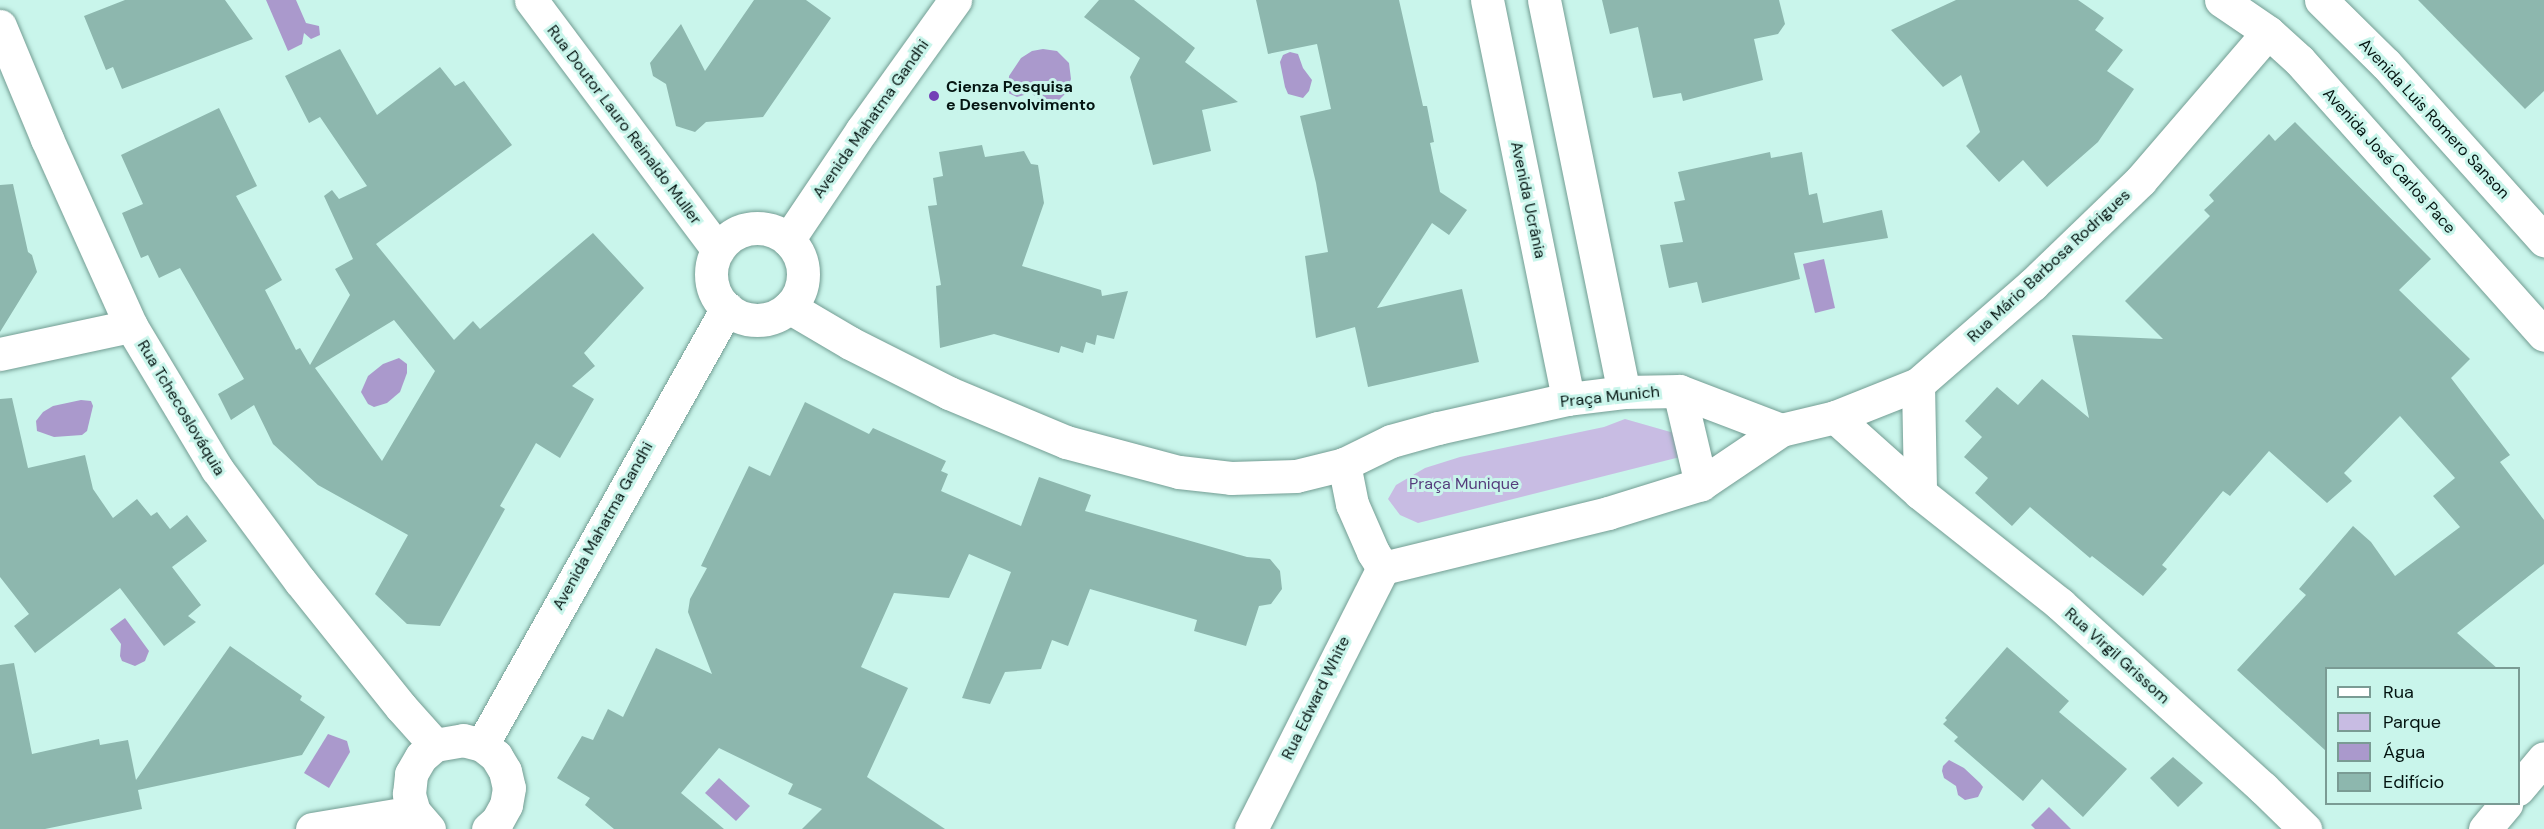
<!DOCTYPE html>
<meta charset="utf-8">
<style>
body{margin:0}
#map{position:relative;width:2544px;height:829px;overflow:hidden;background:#c9f5eb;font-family:"DM Sans",sans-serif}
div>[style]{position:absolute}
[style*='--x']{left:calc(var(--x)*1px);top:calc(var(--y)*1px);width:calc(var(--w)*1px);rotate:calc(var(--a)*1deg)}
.green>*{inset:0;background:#c8bce3}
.water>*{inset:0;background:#a9c}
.building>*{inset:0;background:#8db7ae}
.roads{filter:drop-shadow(0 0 2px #739d93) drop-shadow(0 0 2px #739d93)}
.minor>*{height:33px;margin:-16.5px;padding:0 16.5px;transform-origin:16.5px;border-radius:16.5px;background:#fff}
.tertiary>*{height:33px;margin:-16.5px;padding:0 16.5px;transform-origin:16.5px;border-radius:16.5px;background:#fff}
.tertiary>.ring{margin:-16.5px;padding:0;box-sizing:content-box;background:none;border:33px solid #fff;border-radius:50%}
.secondary>*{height:33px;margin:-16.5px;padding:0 16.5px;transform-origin:16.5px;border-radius:16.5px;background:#fff}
.dots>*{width:16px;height:16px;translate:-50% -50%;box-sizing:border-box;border:3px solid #c9f5eb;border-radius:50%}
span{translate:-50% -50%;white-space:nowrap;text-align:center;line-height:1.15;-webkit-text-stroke:6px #c9f5eb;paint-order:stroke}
.poi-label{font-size:16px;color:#041411;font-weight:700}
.left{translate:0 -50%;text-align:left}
.street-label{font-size:16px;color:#041411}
.park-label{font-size:16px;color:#553c7c}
.legend{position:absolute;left:2325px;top:667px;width:195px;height:138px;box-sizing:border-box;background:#c9f5eb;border:2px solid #7a9b94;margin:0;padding:8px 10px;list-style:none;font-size:18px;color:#041411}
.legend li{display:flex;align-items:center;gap:12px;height:30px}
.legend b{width:30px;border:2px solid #7a9b94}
</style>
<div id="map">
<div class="green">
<div style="clip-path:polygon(1625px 419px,1674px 433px,1688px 455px,1418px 523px,1400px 515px,1388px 499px,1396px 485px,1425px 468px,1460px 457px,1604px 427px)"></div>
</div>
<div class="water">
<div style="clip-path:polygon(266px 0,296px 0,306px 23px,319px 26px,320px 35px,311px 39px,304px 33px,302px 44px,288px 51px)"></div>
<div style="clip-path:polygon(1043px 49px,1057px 51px,1069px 63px,1071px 79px,1066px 93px,1058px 101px,1045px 104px,1031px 93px,1017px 97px,1008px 93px,1009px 76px,1021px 58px,1032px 51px)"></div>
<div style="clip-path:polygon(1290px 52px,1298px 54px,1303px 68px,1312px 80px,1309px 91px,1303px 98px,1288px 94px,1285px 87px,1280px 62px,1283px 55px)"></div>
<div style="clip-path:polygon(1824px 259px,1835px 308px,1815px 313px,1803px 264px)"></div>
<div style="clip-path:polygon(399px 358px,407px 364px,407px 373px,400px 392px,387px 403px,374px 407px,368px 404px,361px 392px,368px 376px,383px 364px)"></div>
<div style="clip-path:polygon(81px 400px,91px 401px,93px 406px,87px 431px,82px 435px,54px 437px,37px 431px,36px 421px,43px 412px,53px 406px)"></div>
<div style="clip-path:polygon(125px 618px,149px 651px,145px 661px,135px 666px,122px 661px,120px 656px,121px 644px,110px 629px)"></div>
<div style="clip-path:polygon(328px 734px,347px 741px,350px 752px,329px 788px,304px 773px)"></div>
<div style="clip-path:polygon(1949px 760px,1964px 768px,1980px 783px,1983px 787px,1978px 797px,1965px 800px,1958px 795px,1956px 786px,1944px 778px,1942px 771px,1943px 766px)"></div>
<div style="clip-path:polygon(719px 778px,750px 806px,736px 821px,705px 793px)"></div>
<div style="clip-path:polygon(2049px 807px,2071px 829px,2035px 829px,2031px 825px)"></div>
</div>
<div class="building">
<div style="clip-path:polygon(125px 0,225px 0,253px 39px,122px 89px,113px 67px,106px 70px,84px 16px)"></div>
<div style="clip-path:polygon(754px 0,806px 0,831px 18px,763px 117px,706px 122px,695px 132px,676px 126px,666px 84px,653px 76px,650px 63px,681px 24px,705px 71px)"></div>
<div style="clip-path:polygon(1099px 0,1134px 0,1195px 48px,1185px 62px,1238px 102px,1202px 110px,1211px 151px,1153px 165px,1130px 77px,1140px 58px,1084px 17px)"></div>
<div style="clip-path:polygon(1256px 0,1399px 0,1423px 106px,1427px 106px,1434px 142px,1430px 143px,1440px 192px,1467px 210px,1449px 235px,1432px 223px,1377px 308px,1462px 289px,1479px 362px,1368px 387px,1355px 327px,1316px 338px,1305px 256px,1328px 252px,1316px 183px,1300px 116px,1331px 109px,1317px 44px,1268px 54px)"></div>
<div style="clip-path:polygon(1602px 0,1779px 0,1785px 24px,1778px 34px,1754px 39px,1763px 80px,1683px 101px,1681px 93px,1653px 98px,1638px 27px,1610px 34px)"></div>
<div style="clip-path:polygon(1956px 0,2078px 0,2104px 18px,2095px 30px,2123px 50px,2107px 71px,2134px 89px,2098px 142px,2047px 187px,2023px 160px,1999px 182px,1966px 146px,1980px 132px,1961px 75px,1943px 87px,1891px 30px)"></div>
<div style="clip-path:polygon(2418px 0,2544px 0,2544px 91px,2525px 109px)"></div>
<div style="clip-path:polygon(evenodd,340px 49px,377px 115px,440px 67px,455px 86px,464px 81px,512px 145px,376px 244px,454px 340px,473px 321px,480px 329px,593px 233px,644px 288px,584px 353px,595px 366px,572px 386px,594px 399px,560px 458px,536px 443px,500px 506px,505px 509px,440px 626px,407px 624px,375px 594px,408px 535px,318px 485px,273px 444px,254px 405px,231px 420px,218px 394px,244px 379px,180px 268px,159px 278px,148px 255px,141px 258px,122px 213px,143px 204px,121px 155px,219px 108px,257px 186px,236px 196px,282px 280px,265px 290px,296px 350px,300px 348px,310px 365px,350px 295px,335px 269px,353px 259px,324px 196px,332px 190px,339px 199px,367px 186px,320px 117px,309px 123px,285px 76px,340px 49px,394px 320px,435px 371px,382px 461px,315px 368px,394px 320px)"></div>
<div style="clip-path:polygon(2295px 122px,2431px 259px,2399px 290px,2470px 359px,2451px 378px,2510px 455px,2500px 462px,2544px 520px,2544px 564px,2457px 633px,2498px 669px,2326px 669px,2326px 751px,2237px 670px,2306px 595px,2299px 589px,2353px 526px,2371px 542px,2395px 576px,2460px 527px,2433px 496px,2455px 478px,2400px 416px,2344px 473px,2352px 481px,2327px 503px,2269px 451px,2230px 496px,2223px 491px,2162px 565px,2167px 569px,2143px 596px,2092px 556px,2090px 558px,2030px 507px,2012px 526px,1975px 493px,1988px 478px,1964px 457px,1982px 437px,1965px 421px,1997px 387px,2018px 405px,2042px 379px,2089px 418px,2072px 335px,2163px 339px,2125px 301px,2210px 216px,2204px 210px,2214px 201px,2209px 195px,2269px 134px,2275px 141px)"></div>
<div style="clip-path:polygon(982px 145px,985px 157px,1024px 151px,1031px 164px,1038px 165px,1044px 203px,1022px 266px,1101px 290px,1102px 296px,1128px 291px,1114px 339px,1097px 335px,1095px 345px,1086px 342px,1083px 353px,1061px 346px,1059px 353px,994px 334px,940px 348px,936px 286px,941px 285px,928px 206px,937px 205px,933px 178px,943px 176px,939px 152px)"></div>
<div style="clip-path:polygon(1770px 152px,1771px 158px,1802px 152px,1809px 195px,1817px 193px,1823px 223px,1882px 210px,1888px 238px,1794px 253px,1800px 279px,1702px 303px,1697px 282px,1669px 288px,1660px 245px,1683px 242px,1674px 202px,1685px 200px,1678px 172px)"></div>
<div style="clip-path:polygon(13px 184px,28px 252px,32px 255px,37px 272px,0 332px,0 185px)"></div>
<div style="clip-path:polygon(12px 398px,28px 468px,85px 455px,93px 489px,113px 518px,137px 499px,151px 516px,157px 512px,170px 529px,187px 515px,207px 541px,172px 567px,201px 605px,188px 616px,196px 622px,164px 646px,120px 588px,35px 653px,14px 626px,29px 614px,0 577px,0 399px)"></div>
<div style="clip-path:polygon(805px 402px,869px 434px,873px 428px,946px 461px,941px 471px,948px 474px,941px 491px,1021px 526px,1039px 477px,1091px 495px,1085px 511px,1247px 557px,1270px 559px,1280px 571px,1282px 589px,1271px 604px,1259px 606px,1246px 646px,1194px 631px,1197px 620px,1090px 589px,1068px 646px,1052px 640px,1041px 669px,1005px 672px,990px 704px,962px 698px,1011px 572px,969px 554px,949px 598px,894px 593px,861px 667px,908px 688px,867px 777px,945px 829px,802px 829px,822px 809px,788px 794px,793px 784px,719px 748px,681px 793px,724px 829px,614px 829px,585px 805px,590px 798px,557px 778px,582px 736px,593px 740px,608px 709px,623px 717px,656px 648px,712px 674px,688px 612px,690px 599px,707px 568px,701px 566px,749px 466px,770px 476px)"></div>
<div style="clip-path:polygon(230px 646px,302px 696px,300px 700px,325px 717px,302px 755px,138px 790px,142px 809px,45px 829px,0 829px,0 665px,14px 663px,32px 754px,99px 739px,100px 745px,128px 740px,136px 780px)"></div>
<div style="clip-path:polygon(2007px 647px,2069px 701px,2059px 712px,2127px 769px,2083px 817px,2042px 779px,2023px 801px,1954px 741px,1958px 737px,1943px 724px,1947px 720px,1945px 718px)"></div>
<div style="clip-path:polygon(2173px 757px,2203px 783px,2178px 807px,2150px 778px)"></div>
</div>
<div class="roads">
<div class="minor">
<div style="--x:531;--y:0;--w:312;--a:53.2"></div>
<div style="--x:1487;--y:0;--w:407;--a:78.5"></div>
<div style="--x:1544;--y:0;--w:400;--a:78.5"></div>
<div style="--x:0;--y:26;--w:122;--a:67.4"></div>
<div style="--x:47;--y:139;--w:205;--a:65.8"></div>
<div style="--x:131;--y:326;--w:167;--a:59"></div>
<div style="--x:217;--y:469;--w:139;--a:53.5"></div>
<div style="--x:300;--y:581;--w:161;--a:51.3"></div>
<div style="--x:401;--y:707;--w:51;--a:48.2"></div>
<div style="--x:789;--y:307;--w:71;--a:30.5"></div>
<div style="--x:850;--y:343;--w:111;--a:26.8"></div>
<div style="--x:949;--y:393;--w:127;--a:22.7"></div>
<div style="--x:1066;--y:442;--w:117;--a:14.9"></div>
<div style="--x:1179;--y:472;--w:52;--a:6.6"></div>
<div style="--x:1231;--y:478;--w:65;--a:-1.8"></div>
<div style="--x:1296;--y:476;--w:49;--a:-14"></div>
<div style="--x:0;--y:354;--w:134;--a:-12.1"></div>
<div style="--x:1918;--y:384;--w:109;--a:88.9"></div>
<div style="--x:1679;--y:391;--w:96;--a:76.7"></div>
<div style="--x:1835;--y:417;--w:114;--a:41.8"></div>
<div style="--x:1920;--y:493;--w:179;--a:38.4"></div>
<div style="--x:2060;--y:604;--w:274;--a:42.2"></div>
<div style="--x:2263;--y:788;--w:59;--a:44.3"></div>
<div style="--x:1383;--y:568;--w:232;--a:-13.7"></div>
<div style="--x:1608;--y:513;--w:97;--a:-17.3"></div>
<div style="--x:1701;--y:484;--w:97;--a:-34"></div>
<div style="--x:1781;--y:430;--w:56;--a:-13.5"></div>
<div style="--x:1835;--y:417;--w:89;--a:-21.7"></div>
<div style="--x:1918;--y:384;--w:152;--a:-41"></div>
<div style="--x:2033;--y:284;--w:149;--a:-43.9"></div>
<div style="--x:2140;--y:181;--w:196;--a:-49.3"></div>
<div style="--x:1383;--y:568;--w:19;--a:-122"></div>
<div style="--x:1373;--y:552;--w:52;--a:-113.6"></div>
<div style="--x:1352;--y:504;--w:41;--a:-101.3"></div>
<div style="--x:1344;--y:464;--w:52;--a:-26.1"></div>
<div style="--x:1391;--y:441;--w:49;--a:-15.5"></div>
<div style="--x:1438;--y:428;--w:133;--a:-12.6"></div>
<div style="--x:1568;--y:399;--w:56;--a:-7.1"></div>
<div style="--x:1624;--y:392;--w:55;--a:-1"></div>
<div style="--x:1679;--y:391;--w:109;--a:20.9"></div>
<div style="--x:2518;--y:789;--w:40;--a:-50"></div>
<div style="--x:312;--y:829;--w:103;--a:-9.5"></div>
<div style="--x:1251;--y:829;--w:292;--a:-63.2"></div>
<div style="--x:2485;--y:829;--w:33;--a:-50"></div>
</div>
<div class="tertiary">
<div class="ring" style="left:711px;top:228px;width:59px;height:59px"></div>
<div style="--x:788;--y:240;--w:133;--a:-56.1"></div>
<div style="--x:862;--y:130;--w:160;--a:-54.4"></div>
<div style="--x:482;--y:745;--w:501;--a:-60.72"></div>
<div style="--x:429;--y:829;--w:23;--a:-131"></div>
<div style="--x:414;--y:812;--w:19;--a:-106"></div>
<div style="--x:409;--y:794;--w:20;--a:-84"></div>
<div style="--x:411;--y:774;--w:20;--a:-60"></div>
<div style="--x:421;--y:757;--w:18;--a:-41"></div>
<div style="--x:435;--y:745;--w:28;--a:-10"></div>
<div style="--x:463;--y:740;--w:20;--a:15"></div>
<div style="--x:482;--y:745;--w:18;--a:38"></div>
<div style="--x:496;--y:756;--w:17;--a:59"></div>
<div style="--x:505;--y:771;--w:17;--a:77"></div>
<div style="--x:509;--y:788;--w:17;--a:100"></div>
<div style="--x:506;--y:805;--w:18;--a:119"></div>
<div style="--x:497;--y:821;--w:12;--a:138"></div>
</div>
<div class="secondary">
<div style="--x:2221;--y:0;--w:57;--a:34.2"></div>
<div style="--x:2268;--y:32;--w:42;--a:42.1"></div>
<div style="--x:2299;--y:60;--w:368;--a:48.3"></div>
<div style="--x:2321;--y:0;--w:91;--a:44.6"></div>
<div style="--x:2386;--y:64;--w:237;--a:48.1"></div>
</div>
</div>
<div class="dots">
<div style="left:934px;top:96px;background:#733fb6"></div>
</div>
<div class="poi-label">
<span class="left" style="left:946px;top:96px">Cienza Pesquisa<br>e Desenvolvimento</span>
</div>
<div class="street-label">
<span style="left:871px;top:119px;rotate:-55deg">Avenida Mahatma Gandhi</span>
<span style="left:2434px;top:119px;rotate:47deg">Avenida Luis Romero Sanson</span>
<span style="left:624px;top:125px;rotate:53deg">Rua Doutor Lauro Reinaldo Muller</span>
<span style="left:2389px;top:161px;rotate:48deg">Avenida José Carlos Pace</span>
<span style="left:1528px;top:200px;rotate:78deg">Avenida Ucrânia</span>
<span style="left:2049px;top:266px;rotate:-43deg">Rua Mário Barbosa Rodrigues</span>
<span style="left:1610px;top:397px;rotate:-6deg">Praça Munich</span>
<span style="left:181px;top:408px;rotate:59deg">Rua Tchecoslováquia</span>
<span style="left:603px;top:526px;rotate:-61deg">Avenida Mahatma Gandhi</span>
<span style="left:2117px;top:656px;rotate:42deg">Rua Virgil Grissom</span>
<span style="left:1316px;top:698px;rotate:-64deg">Rua Edward White</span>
</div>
<div class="park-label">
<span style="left:1464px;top:484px">Praça Munique</span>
</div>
<ul class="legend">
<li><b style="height:8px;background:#fff"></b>Rua</li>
<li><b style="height:16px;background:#c8bce3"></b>Parque</li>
<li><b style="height:16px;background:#a9c"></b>Água</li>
<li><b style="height:16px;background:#8db7ae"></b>Edifício</li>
</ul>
</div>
